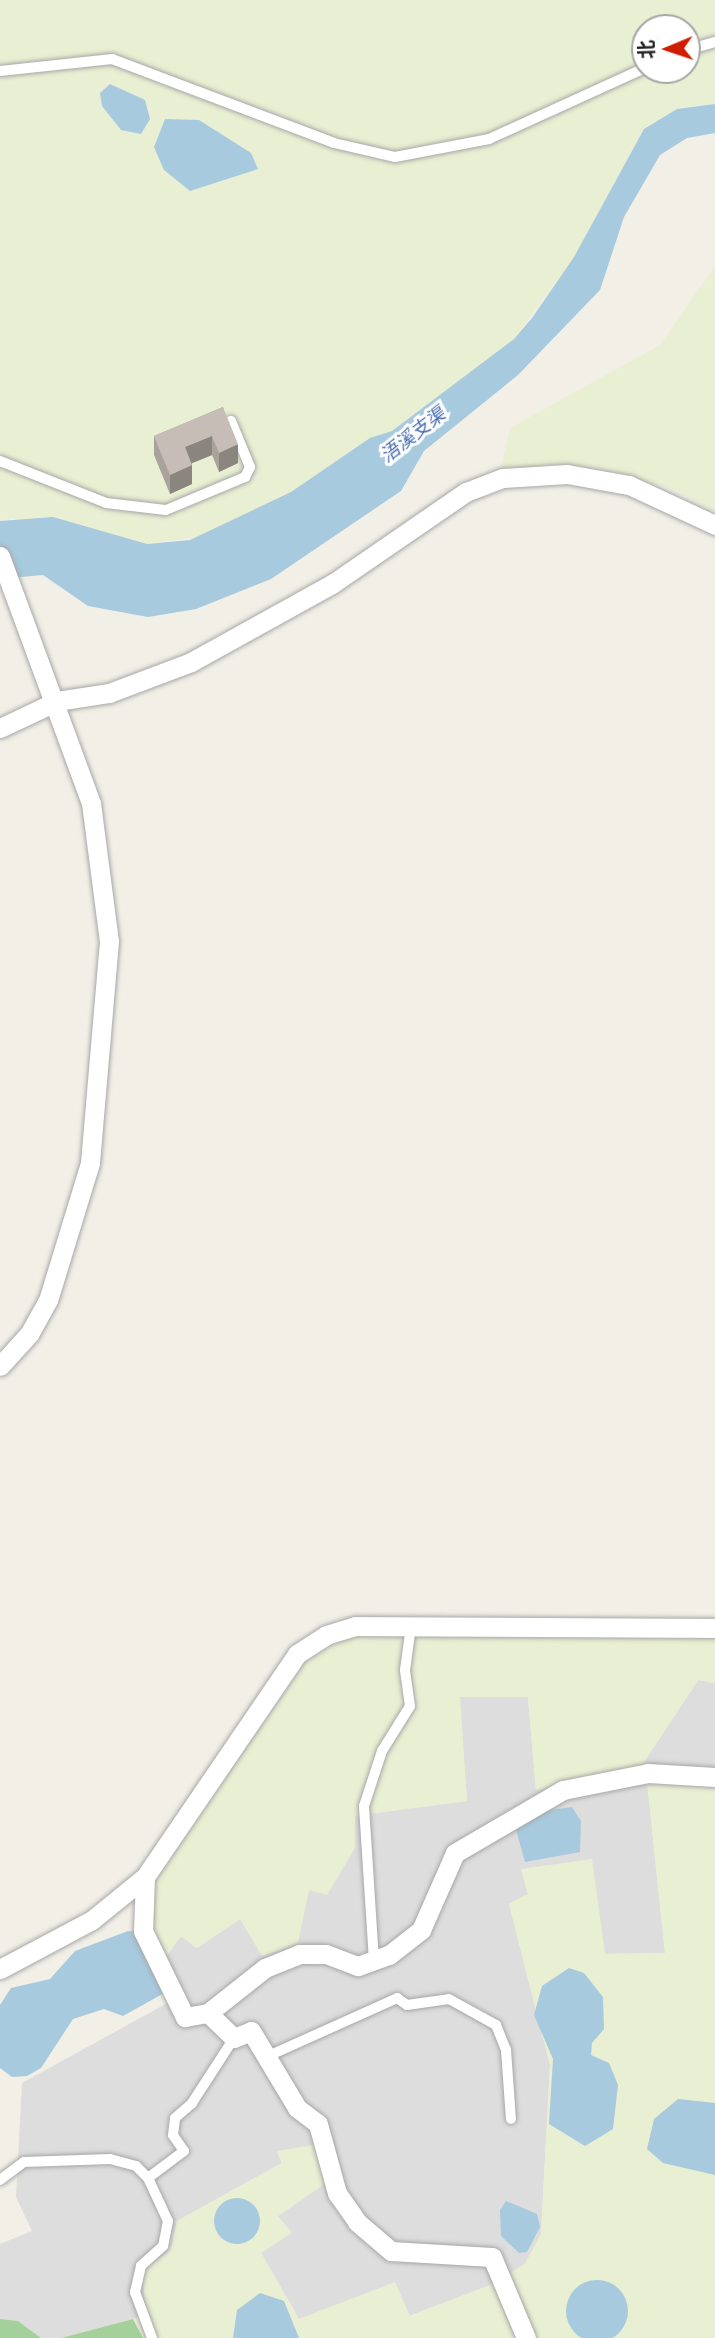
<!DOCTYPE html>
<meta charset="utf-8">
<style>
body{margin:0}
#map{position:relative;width:715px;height:2338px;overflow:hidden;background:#f1efe6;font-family:Helvetica,"Noto Sans SC",sans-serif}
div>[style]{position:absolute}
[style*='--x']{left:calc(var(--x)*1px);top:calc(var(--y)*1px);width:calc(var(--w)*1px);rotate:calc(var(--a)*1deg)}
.residential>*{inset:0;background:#dedddd}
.farmland>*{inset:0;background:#e9efd2}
.forest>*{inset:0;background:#a3d09b}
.water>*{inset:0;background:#a7cade}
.round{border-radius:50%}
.roads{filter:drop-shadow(0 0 2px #a7a7a7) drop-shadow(0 0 2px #a7a7a7)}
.service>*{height:10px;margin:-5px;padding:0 5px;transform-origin:5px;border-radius:5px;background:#fff}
.minor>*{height:19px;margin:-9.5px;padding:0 9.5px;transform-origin:9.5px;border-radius:9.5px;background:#fff}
.wall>*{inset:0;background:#aaa39d}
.shaded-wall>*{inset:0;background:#8b857f}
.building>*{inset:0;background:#c6beb6}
span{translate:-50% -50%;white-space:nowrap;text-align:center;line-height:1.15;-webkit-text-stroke:6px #fff;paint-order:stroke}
.water-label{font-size:19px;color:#4b70b2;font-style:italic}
.north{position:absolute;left:631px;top:14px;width:70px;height:70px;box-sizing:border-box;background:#fff;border:2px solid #a6a6a6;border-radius:50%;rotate:268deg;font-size:19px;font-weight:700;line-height:28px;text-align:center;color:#202020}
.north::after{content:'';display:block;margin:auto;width:24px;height:32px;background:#d01d00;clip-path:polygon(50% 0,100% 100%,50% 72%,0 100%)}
</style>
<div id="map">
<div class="residential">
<div style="clip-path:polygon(698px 1680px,715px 1683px,715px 1783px,647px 1781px,665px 1953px,605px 1954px,521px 1869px,528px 1894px,509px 1904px,550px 2065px,541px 2234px,525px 2264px,493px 2284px,409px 2316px,395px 2283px,299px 2319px,261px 2253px,278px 2216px,327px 2182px,277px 2151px,282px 2163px,177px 2221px,171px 2250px,142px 2272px,147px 2315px,61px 2338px,41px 2338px,18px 2321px,0 2319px,0 2244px,32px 2231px,16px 2197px,22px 2083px,182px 1995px,162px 1962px,181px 1936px,197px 1948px,240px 1919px,309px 1890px,355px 1815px,467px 1801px,459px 1697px,528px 1697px,536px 1790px,642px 1765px)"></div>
</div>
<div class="farmland">
<div style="clip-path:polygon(evenodd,0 0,715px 0,715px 104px,677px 109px,644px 129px,574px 257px,514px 339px,392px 431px,370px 438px,291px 492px,203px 536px,147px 544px,13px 518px,0 521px,0 0,645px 28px,687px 28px,687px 70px,645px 70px,645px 28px)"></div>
<div style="clip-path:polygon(715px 266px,715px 512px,673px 489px,590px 466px,501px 468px,510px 428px,660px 345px)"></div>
<div style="clip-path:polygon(353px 1632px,715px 1633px,715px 1683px,698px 1680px,642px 1765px,536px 1790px,528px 1697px,460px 1697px,467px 1801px,355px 1816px,355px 1848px,327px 1895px,309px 1890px,298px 1943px,262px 1956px,240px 1919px,196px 1948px,181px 1936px,162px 1962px,146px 1928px,152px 1885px,304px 1664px)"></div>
<div style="clip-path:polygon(647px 1781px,715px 1783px,715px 2338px,143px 2338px,133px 2319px,147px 2315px,142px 2272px,171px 2250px,177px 2221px,282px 2163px,277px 2151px,319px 2144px,327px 2182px,278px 2216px,292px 2233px,261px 2253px,299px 2319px,395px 2282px,410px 2316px,493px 2284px,525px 2264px,541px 2234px,550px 2065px,509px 1904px,528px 1894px,521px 1869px,592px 1859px,605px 1954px,665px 1953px)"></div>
</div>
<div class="forest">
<div style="clip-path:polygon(0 2319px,18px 2321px,41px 2338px,0 2338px)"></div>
<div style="clip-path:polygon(133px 2319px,143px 2338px,61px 2338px)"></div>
</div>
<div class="water">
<div style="clip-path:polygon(110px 84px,145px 100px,150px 119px,141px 134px,121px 130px,102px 106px,100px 93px)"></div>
<div style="clip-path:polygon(715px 104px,715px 133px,687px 138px,660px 155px,624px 217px,600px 290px,518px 375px,424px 451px,401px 491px,271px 579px,196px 609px,148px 617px,88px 606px,43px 575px,0 579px,0 521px,53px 517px,147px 544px,190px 540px,291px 492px,370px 438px,392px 431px,514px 339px,532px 318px,574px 257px,644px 129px,677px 109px)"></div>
<div style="clip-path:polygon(165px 119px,199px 120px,251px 153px,258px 169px,190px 191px,164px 170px,154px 147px)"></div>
<div style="clip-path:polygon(572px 1807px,581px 1821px,580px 1852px,525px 1862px,516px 1830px,542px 1811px)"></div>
<div style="clip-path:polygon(128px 1931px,138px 1932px,166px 1992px,123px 2016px,104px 2009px,73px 2019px,41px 2068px,27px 2076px,12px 2077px,0 2068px,0 2005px,11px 1988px,50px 1979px,75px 1951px)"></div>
<div style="clip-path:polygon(569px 1968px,584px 1973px,603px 1997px,604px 2029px,592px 2043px,591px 2055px,609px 2063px,618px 2085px,613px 2129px,585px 2146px,549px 2124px,553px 2059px,534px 2015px,542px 1986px)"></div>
<div style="clip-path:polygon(678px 2099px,715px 2103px,715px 2175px,663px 2163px,647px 2149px,654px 2119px)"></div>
<div class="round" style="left:214px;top:2198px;width:46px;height:46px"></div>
<div style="clip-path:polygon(506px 2201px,537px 2214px,540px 2227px,527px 2252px,519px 2253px,501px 2236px,500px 2210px)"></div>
<div class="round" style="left:566px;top:2280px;width:62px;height:62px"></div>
<div style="clip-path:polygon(260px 2293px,284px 2301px,299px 2338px,233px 2338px,237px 2310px)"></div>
</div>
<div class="roads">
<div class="service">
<div style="--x:687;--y:50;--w:29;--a:-16"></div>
<div style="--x:0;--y:71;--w:113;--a:-6.1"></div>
<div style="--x:112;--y:59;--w:237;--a:20.7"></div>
<div style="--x:334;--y:143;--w:63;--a:12.9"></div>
<div style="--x:395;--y:157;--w:96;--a:-10.8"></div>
<div style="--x:489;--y:139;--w:171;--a:-24.5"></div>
<div style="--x:0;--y:461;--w:114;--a:21.6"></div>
<div style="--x:106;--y:503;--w:60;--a:6.7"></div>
<div style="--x:166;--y:510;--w:86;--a:-22.7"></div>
<div style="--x:245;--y:477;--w:11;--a:-63"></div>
<div style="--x:250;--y:467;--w:50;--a:-112.4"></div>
<div style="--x:374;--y:1961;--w:155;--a:-93.7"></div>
<div style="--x:364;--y:1806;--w:58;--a:-71.9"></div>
<div style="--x:382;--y:1751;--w:53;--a:-58.1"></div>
<div style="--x:410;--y:1706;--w:36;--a:-98"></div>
<div style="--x:405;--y:1670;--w:44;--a:-82.2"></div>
<div style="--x:266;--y:2057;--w:144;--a:-24.2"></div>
<div style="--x:397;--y:1998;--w:12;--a:35"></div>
<div style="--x:407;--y:2005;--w:42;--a:-8.1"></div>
<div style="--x:449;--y:1999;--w:54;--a:29"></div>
<div style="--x:496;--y:2025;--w:27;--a:68"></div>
<div style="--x:506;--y:2050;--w:69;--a:85.9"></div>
<div style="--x:148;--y:2178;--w:47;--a:65.1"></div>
<div style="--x:168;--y:2221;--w:25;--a:101"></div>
<div style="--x:163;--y:2246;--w:30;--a:138"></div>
<div style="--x:141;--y:2266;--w:27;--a:103"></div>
<div style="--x:135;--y:2292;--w:49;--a:69.7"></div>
<div style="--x:0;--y:2180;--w:30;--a:-37"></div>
<div style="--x:24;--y:2162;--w:86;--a:-2"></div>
<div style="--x:110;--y:2159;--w:27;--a:15"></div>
<div style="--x:136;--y:2166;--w:17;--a:45"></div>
<div style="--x:148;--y:2178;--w:45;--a:-36.9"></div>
<div style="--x:184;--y:2151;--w:19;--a:-125"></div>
<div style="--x:173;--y:2135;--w:17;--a:-83"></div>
<div style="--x:175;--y:2118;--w:23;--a:-41"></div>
<div style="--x:192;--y:2103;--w:77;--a:-57.1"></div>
</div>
<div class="minor">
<div style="--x:0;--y:556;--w:263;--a:69.8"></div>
<div style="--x:91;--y:803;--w:139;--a:82.6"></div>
<div style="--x:109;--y:941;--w:223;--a:94.9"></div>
<div style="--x:90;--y:1163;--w:143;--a:107"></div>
<div style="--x:48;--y:1300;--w:39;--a:119"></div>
<div style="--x:29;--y:1334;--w:43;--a:132.2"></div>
<div style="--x:0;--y:728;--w:63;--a:-25.3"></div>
<div style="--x:57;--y:701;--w:53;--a:-8.7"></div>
<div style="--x:109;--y:693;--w:88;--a:-20.7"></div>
<div style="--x:191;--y:662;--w:161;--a:-29"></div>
<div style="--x:332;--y:584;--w:163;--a:-34.5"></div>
<div style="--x:466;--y:492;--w:40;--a:-21"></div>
<div style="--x:503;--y:478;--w:64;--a:-3.6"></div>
<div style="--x:567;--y:474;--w:63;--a:10.1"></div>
<div style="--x:629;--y:485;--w:95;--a:24.9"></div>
<div style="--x:145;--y:1877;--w:54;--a:92.1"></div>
<div style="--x:143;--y:1931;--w:96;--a:64"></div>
<div style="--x:185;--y:2017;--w:23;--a:-10"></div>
<div style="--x:208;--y:2013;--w:73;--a:-38.3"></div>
<div style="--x:265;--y:1968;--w:37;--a:-22"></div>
<div style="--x:299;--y:1954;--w:27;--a:0"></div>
<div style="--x:326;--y:1954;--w:34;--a:21"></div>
<div style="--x:358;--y:1966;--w:33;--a:-20"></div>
<div style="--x:389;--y:1955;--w:41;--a:-38"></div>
<div style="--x:421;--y:1930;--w:84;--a:-66.2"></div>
<div style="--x:455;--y:1853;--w:125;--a:-30.3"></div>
<div style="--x:563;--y:1790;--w:87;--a:-11.3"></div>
<div style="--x:648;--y:1773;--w:67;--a:3.4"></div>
<div style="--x:0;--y:1969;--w:104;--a:-28"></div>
<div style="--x:92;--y:1920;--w:68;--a:-39.1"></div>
<div style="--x:145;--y:1877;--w:270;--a:-55.7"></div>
<div style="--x:297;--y:1654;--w:35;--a:-33"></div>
<div style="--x:326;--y:1635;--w:30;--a:-17"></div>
<div style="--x:355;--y:1626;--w:360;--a:0.3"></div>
<div style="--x:208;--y:2013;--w:36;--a:44"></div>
<div style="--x:234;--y:2038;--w:18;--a:-22"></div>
<div style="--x:251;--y:2031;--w:90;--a:59.1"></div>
<div style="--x:297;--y:2108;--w:26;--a:37"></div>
<div style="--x:318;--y:2124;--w:72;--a:74.6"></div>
<div style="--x:337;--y:2193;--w:35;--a:55"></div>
<div style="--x:357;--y:2222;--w:45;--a:40.5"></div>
<div style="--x:391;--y:2251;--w:101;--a:3.4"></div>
<div style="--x:492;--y:2257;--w:88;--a:67.2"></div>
</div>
</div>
<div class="wall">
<div style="clip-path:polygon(223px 407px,238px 463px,219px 472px,212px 455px,192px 463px,192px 484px,170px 494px,154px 455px,154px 436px)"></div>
</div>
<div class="shaded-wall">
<div style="clip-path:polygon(212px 436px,212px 455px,185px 466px,185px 447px)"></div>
<div style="clip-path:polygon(238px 444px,238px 463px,219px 472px,219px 453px)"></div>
<div style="clip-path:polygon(192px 465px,192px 484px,170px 494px,170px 475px)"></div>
</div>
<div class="building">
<div style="clip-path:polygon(223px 407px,238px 444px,219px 453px,212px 436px,185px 447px,192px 465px,170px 475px,154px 436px)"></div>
</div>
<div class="water-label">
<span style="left:413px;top:435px;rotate:-38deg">浯溪支渠</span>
</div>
<div class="north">北</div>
</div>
